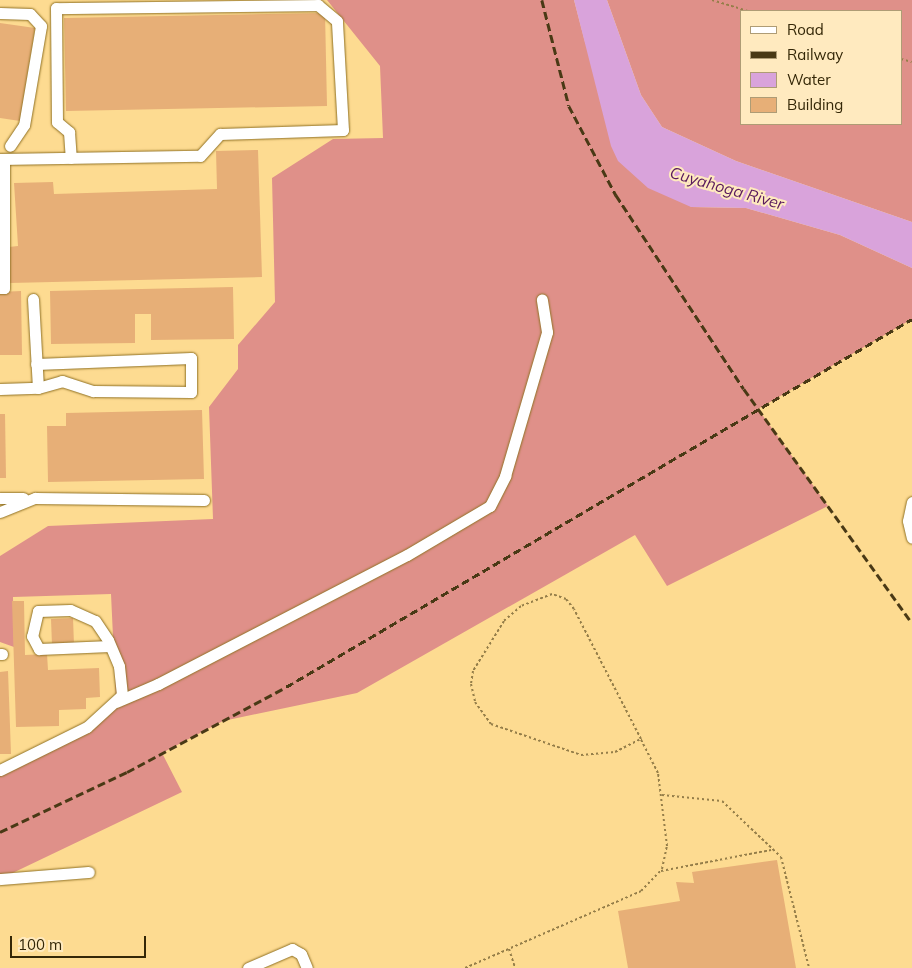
<!DOCTYPE html>
<style>
body{margin:0}
#map{position:relative;width:912px;height:968px;overflow:hidden;background:#fddb91;font-family:Mulish,sans-serif}
div>[style]{position:absolute}
[style*='--x']{left:calc(var(--x)*1px);top:calc(var(--y)*1px);width:calc(var(--w)*1px);rotate:calc(var(--a)*1deg)}
.forest>*{inset:0;background:#df9089}
.water>*{inset:0;background:#d9a3db}
.building>*{inset:0;background:#e7af77}
.path>*{height:2px;margin-top:-1px;transform-origin:0;background:repeating-linear-gradient(90deg,#957e49 0 2.5px,transparent 0 5px)}
.roads{filter:drop-shadow(0 0 1px #907124) drop-shadow(0 0 1px #907124)}
.minor>*{height:11px;margin:-5.5px;padding:0 5.5px;transform-origin:5.5px;border-radius:5.5px;background:#fff}
.rail>*{height:2.5px;margin-top:-1.25px;transform-origin:0;background:repeating-linear-gradient(90deg,#493915 0 8px,transparent 0 12px)}
span{translate:-50% -50%;white-space:nowrap;text-align:center;line-height:1.15;-webkit-text-stroke:4px #ffeabf;paint-order:stroke}
.water-label{font-size:16px;color:#5a1b5e;font-style:italic}
.legend{position:absolute;left:740px;top:10px;width:162px;height:115px;box-sizing:border-box;background:#ffeabf;border:1px solid #ae9c75;margin:0;padding:6px 9px;list-style:none;font-size:15px;color:#342707}
.legend li{display:flex;align-items:center;gap:10px;height:25px}
.legend b{width:25px;border:1px solid #ae9c75}
.scale{position:absolute;left:10px;top:936px;width:136px;height:22px;box-sizing:border-box;border:2px solid #342707;border-top:0;padding-left:6px;font-size:15px;line-height:18px;white-space:nowrap;color:#342707;-webkit-text-stroke:4px #ffeabf;paint-order:stroke}
</style>
<div id="map">
<div class="forest">
<div style="clip-path:polygon(327px 0,574px 0,585px 42px,691px 207px,746px 208px,840px 235px,912px 268px,912px 319px,758px 409px,828px 506px,667px 586px,635px 535px,357px 693px,223px 721px,162px 753px,182px 792px,0 879px,0 770px,87px 727px,116px 701px,111px 594px,13px 597px,14px 647px,0 642px,0 556px,48px 526px,213px 519px,209px 407px,238px 369px,238px 345px,275px 302px,272px 178px,333px 139px,383px 138px,380px 66px)"></div>
<div style="clip-path:polygon(evenodd,607px 0,912px 0,912px 222px,736px 161px,662px 127px,641px 95px,607px 0,741px 11px,901px 11px,901px 124px,741px 124px,741px 11px)"></div>
</div>
<div class="water">
<div style="clip-path:polygon(574px 0,607px 0,641px 95px,662px 127px,736px 161px,912px 222px,912px 268px,840px 235px,746px 208px,691px 207px,648px 188px,618px 161px,611px 146px)"></div>
</div>
<div class="building">
<div style="clip-path:polygon(325px 13px,327px 106px,66px 111px,64px 18px)"></div>
<div style="clip-path:polygon(0 23px,35px 28px,20px 121px,0 118px)"></div>
<div style="clip-path:polygon(258px 150px,262px 277px,10px 283px,9px 247px,18px 246px,14px 183px,53px 182px,54px 194px,217px 189px,216px 151px)"></div>
<div style="clip-path:polygon(233px 287px,234px 339px,151px 340px,151px 314px,135px 314px,135px 343px,51px 344px,50px 291px)"></div>
<div style="clip-path:polygon(21px 291px,22px 355px,0 355px,0 292px)"></div>
<div style="clip-path:polygon(202px 410px,204px 479px,48px 482px,47px 426px,66px 426px,66px 413px)"></div>
<div style="clip-path:polygon(0 414px,5px 414px,6px 478px,0 478px)"></div>
<div style="clip-path:polygon(12px 601px,24px 601px,25px 655px,47px 654px,48px 670px,99px 668px,100px 697px,86px 698px,86px 709px,59px 710px,59px 726px,16px 727px)"></div>
<div style="clip-path:polygon(73px 618px,74px 645px,52px 645px,51px 619px)"></div>
<div style="clip-path:polygon(8px 671px,11px 754px,0 754px,0 672px)"></div>
<div style="clip-path:polygon(777px 860px,796px 968px,628px 968px,618px 911px,680px 901px,676px 882px,694px 883px,692px 872px)"></div>
</div>
<div class="path">
<div style="--x:712;--y:0;--w:38;--a:17"></div>
<div style="--x:901;--y:59;--w:11;--a:15"></div>
<div style="--x:662;--y:795;--w:60;--a:5.7"></div>
<div style="--x:722;--y:801;--w:81;--a:43.5"></div>
<div style="--x:781;--y:857;--w:114;--a:75.8"></div>
<div style="--x:661;--y:871;--w:112;--a:-10.8"></div>
<div style="--x:509;--y:949;--w:20;--a:72"></div>
<div style="--x:465;--y:968;--w:192;--a:-23.6"></div>
<div style="--x:641;--y:891;--w:30;--a:-46"></div>
<div style="--x:662;--y:869;--w:24;--a:-78"></div>
<div style="--x:667;--y:846;--w:74;--a:-97"></div>
<div style="--x:658;--y:773;--w:38;--a:-117"></div>
<div style="--x:641;--y:739;--w:146;--a:-117.3"></div>
<div style="--x:574;--y:609;--w:13;--a:-129"></div>
<div style="--x:566;--y:599;--w:15;--a:-160"></div>
<div style="--x:552;--y:594;--w:33;--a:159"></div>
<div style="--x:521;--y:606;--w:23;--a:139"></div>
<div style="--x:504;--y:621;--w:59;--a:121.8"></div>
<div style="--x:473;--y:671;--w:13;--a:99"></div>
<div style="--x:471;--y:684;--w:18;--a:77"></div>
<div style="--x:475;--y:702;--w:27;--a:54"></div>
<div style="--x:491;--y:724;--w:95;--a:19"></div>
<div style="--x:581;--y:755;--w:34;--a:-5"></div>
<div style="--x:615;--y:752;--w:29;--a:-27"></div>
</div>
<div class="roads">
<div class="minor">
<div style="--x:0;--y:13;--w:30;--a:2"></div>
<div style="--x:30;--y:14;--w:16;--a:47"></div>
<div style="--x:41;--y:26;--w:100;--a:99.7"></div>
<div style="--x:24;--y:125;--w:25;--a:124"></div>
<div style="--x:0;--y:159;--w:200;--a:-0.9"></div>
<div style="--x:200;--y:156;--w:30;--a:-48"></div>
<div style="--x:220;--y:134;--w:123;--a:-1.9"></div>
<div style="--x:343;--y:130;--w:109;--a:-93.2"></div>
<div style="--x:337;--y:21;--w:25;--a:-140"></div>
<div style="--x:318;--y:5;--w:262;--a:179.3"></div>
<div style="--x:56;--y:8;--w:114;--a:89.5"></div>
<div style="--x:57;--y:122;--w:16;--a:40"></div>
<div style="--x:69;--y:132;--w:26;--a:86"></div>
<div style="--x:0;--y:288;--w:4;--a:0"></div>
<div style="--x:4;--y:288;--w:129;--a:-90"></div>
<div style="--x:33;--y:299;--w:89;--a:86.8"></div>
<div style="--x:0;--y:389;--w:38;--a:-2"></div>
<div style="--x:38;--y:388;--w:25;--a:-16"></div>
<div style="--x:62;--y:381;--w:33;--a:18"></div>
<div style="--x:93;--y:391;--w:98;--a:0.6"></div>
<div style="--x:191;--y:392;--w:34;--a:-90"></div>
<div style="--x:191;--y:358;--w:155;--a:177.8"></div>
<div style="--x:0;--y:498;--w:23;--a:0"></div>
<div style="--x:912;--y:502;--w:19;--a:102"></div>
<div style="--x:908;--y:521;--w:17;--a:77"></div>
<div style="--x:0;--y:512;--w:38;--a:-22"></div>
<div style="--x:35;--y:498;--w:169;--a:0.7"></div>
<div style="--x:0;--y:654;--w:2;--a:0"></div>
<div style="--x:116;--y:702;--w:46;--a:-23.2"></div>
<div style="--x:158;--y:684;--w:280;--a:-27.4"></div>
<div style="--x:407;--y:555;--w:96;--a:-30.6"></div>
<div style="--x:490;--y:506;--w:34;--a:-63"></div>
<div style="--x:505;--y:476;--w:150;--a:-73.7"></div>
<div style="--x:547;--y:332;--w:33;--a:-99"></div>
<div style="--x:0;--y:770;--w:97;--a:-26.3"></div>
<div style="--x:87;--y:727;--w:47;--a:-42.4"></div>
<div style="--x:122;--y:695;--w:29;--a:-96"></div>
<div style="--x:119;--y:666;--w:28;--a:-113"></div>
<div style="--x:108;--y:640;--w:23;--a:-124"></div>
<div style="--x:95;--y:621;--w:27;--a:-156"></div>
<div style="--x:70;--y:610;--w:32;--a:178"></div>
<div style="--x:38;--y:611;--w:26;--a:103"></div>
<div style="--x:32;--y:636;--w:15;--a:62"></div>
<div style="--x:39;--y:649;--w:71;--a:-2.4"></div>
<div style="--x:0;--y:879;--w:89;--a:-4.5"></div>
<div style="--x:248;--y:968;--w:48;--a:-23.4"></div>
<div style="--x:292;--y:949;--w:10;--a:29"></div>
<div style="--x:301;--y:954;--w:15;--a:67"></div>
</div>
</div>
<div class="rail">
<div style="--x:542;--y:0;--w:109;--a:75.7"></div>
<div style="--x:569;--y:106;--w:101;--a:62.2"></div>
<div style="--x:616;--y:195;--w:232;--a:56.6"></div>
<div style="--x:744;--y:389;--w:288;--a:54.3"></div>
<div style="--x:0;--y:832;--w:140;--a:-25.3"></div>
<div style="--x:127;--y:772;--w:180;--a:-28.1"></div>
<div style="--x:286;--y:687;--w:726;--a:-30.45"></div>
</div>
<div class="water-label">
<span style="left:727px;top:188px;rotate:16deg">Cuyahoga River</span>
</div>
<ul class="legend">
<li><b style="height:6px;background:#fff"></b>Road</li>
<li><b style="height:6px;background:#493915"></b>Railway</li>
<li><b style="height:14px;background:#d9a3db"></b>Water</li>
<li><b style="height:14px;background:#e7af77"></b>Building</li>
</ul>
<div class="scale">100 m</div>
</div>
